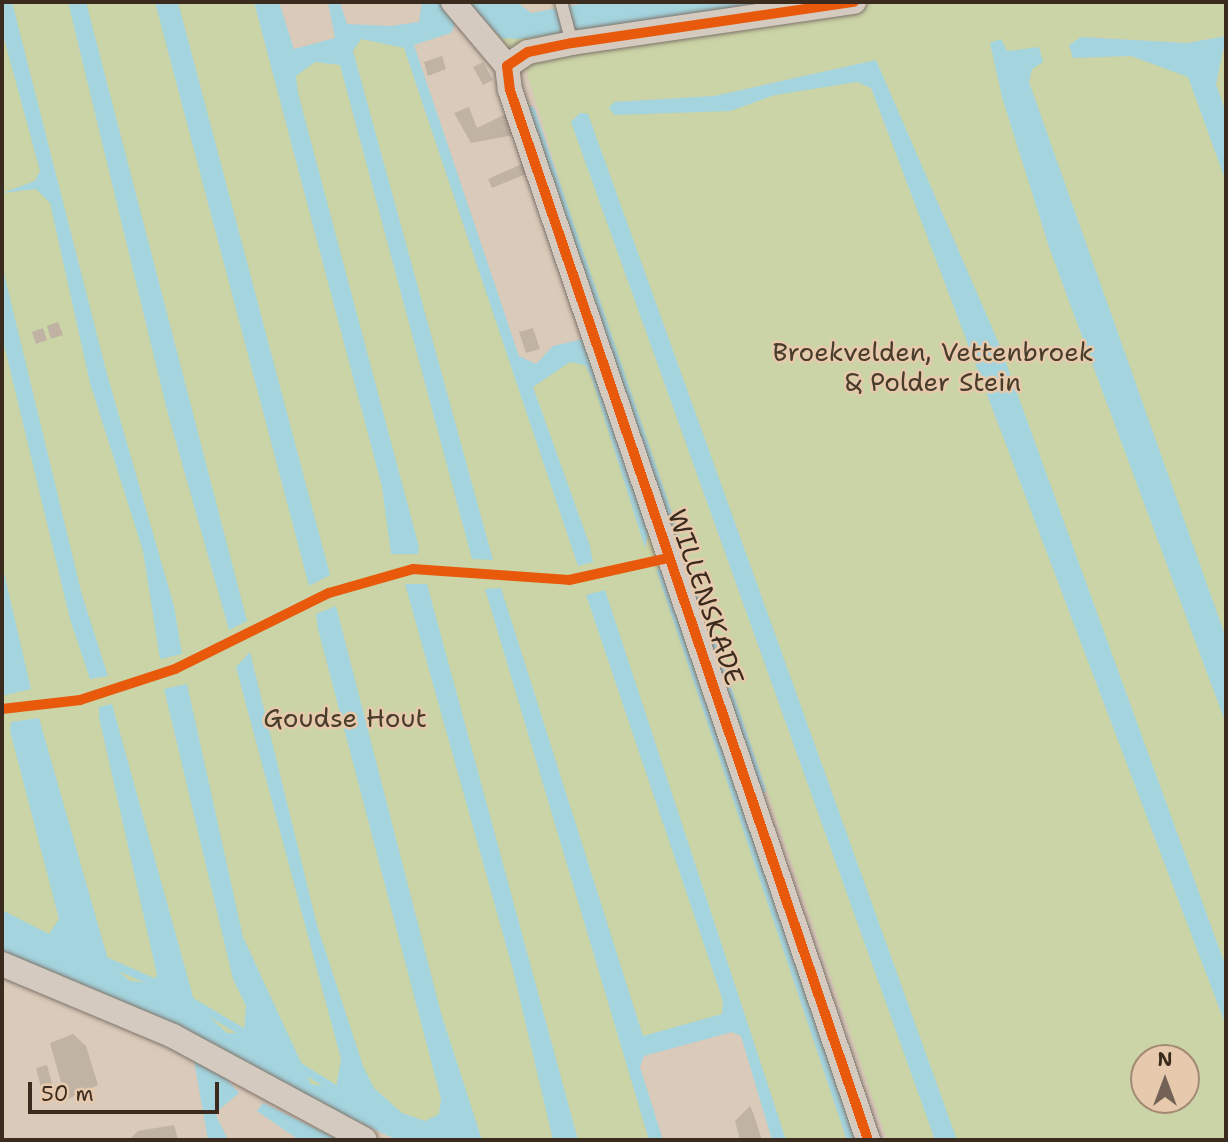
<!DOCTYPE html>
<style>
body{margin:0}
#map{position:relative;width:1228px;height:1142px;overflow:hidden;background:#dacaba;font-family:"Shantell Sans",sans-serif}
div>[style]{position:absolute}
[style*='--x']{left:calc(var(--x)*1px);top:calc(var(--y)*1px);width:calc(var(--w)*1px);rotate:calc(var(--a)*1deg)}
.green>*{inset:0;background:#cbd4a6}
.water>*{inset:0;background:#a4d4de}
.stream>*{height:8px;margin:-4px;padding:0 4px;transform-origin:4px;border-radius:4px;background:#a4d4de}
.building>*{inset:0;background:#c0b3a4}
.roads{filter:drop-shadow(0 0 2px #7e7369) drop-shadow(0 0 2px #7e7369)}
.lane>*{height:12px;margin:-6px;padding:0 6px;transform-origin:6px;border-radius:6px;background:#d5cabf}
.street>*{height:24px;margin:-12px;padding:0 12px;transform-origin:12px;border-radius:12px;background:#d5cabf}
.cycleway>*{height:10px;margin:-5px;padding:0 5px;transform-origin:5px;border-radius:5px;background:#e8590c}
span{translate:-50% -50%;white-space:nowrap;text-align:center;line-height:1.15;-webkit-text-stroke:5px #e7caad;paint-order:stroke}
.park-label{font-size:26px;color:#483c2a}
.street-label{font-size:26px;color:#3b2a1e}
.frame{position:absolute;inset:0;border:4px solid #3b2a1e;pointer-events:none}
.north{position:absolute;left:1130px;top:1044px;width:70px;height:70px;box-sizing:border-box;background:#e7caad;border:2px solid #a28a74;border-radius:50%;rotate:0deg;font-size:19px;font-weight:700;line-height:28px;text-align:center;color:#3b2a1e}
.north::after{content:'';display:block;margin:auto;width:24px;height:32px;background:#736255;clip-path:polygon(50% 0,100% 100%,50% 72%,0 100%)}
.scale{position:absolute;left:28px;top:1082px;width:191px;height:32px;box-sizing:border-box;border:4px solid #3b2a1e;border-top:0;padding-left:9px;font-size:21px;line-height:24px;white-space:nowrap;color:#3b2a1e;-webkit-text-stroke:5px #e7caad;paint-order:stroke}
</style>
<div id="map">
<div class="green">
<div style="clip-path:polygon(2px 2px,267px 2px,283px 60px,346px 38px,404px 34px,518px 372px,587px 353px,857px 1140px,779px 1140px,741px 1022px,632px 1052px,653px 1140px,448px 1140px,324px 1091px,2px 943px)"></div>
<div style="clip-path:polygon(evenodd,795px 2px,1226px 2px,1226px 36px,1187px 43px,1081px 37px,1098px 56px,1226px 52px,1226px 1140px,887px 1140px,577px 238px,525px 66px,486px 24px,520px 39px,795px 2px,876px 60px,876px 76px,612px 112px,614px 102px,714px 96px,876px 60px,795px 2px,1144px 1058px,1186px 1058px,1186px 1100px,1144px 1100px,1144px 1058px)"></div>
</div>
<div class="water">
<div style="clip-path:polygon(2px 2px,12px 2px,107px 374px,174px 606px,182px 654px,160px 659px,143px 551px,90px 383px,50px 203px,36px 189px,2px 193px,35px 181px,40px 171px,2px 31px)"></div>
<div style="clip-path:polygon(68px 2px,86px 2px,247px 621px,229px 630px,167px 410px)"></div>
<div style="clip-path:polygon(155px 2px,178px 2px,330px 575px,309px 586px)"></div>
<div style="clip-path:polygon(254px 2px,279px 2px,294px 49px,335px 38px,328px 2px,340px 2px,347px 24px,390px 26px,419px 22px,422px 2px,442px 2px,455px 24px,451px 33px,414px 45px,519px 356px,536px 364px,553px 346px,583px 339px,649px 529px,645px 548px,592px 379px,585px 365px,570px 362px,533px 387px,590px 546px,593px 562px,578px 566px,404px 48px,361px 39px,353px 51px,493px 560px,472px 559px,340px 65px,315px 62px,296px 76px,298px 93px,419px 547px,418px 554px,391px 554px,382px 487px)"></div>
<div style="clip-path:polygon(468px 2px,517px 2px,531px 13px,592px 2px,795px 2px,520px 39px,501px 38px)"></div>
<div style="clip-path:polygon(1226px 36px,1216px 84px,1226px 113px,1226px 182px,1188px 77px,1131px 56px,1073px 58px,1069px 45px,1081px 37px,1187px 43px)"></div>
<div style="clip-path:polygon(1001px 39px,1007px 51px,1039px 47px,1043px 62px,1032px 69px,1029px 82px,1226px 638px,1226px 724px,1050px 250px,1002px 97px,990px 43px)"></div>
<div style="clip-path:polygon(876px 60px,1000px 346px,1226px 967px,1226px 1026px,871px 88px,857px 82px,775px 95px,730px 111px,614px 115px,609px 108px,614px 102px,714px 96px)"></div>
<div style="clip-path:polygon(580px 113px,588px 114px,957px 1140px,935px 1140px,571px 122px)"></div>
<div style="clip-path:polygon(2px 265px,82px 595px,108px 676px,90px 679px,70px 619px,2px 336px)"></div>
<div style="clip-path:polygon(2px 564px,31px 689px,2px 696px)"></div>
<div style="clip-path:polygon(405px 584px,427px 584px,578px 1140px,553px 1140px,513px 970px)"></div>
<div style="clip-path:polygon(501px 588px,643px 1036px,722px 1014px,723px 1001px,586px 595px,605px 590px,786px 1140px,772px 1140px,741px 1036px,732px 1032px,644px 1056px,640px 1067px,663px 1140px,649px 1140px,485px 589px)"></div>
<div style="clip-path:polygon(336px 606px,441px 1013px,482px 1140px,397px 1140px,2px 952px,2px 902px,4px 911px,49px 934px,59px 919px,10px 731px,11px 722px,39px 718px,109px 963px,130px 981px,151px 983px,157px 975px,99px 717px,99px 707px,112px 704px,195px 1004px,227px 1033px,244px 1033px,246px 1006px,233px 979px,164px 689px,187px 684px,243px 937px,311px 1084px,336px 1088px,341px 1059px,236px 667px,250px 652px,317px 925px,363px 1066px,374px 1088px,402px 1113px,425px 1121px,439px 1114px,441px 1099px,318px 629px,316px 614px)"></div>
<div style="clip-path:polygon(194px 1061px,221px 1073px,239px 1093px,215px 1113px,228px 1140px,208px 1140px)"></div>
<div style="clip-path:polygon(263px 1103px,339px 1140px,299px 1140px,257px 1111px)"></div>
</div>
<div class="stream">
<div style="--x:531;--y:110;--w:718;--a:71.24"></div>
<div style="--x:661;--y:572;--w:599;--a:71.5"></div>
<div style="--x:101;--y:959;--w:64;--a:23.8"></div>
<div style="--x:187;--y:999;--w:74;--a:30.7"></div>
<div style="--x:295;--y:1064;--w:57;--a:32"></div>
</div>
<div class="building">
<div style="clip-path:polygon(442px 56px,446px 69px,428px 76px,424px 62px)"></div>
<div style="clip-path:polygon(483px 62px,493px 80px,483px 85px,473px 67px)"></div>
<div style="clip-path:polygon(469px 107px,477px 128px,506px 114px,514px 135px,471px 143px,454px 113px)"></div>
<div style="clip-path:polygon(522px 164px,526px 174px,492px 188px,488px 179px)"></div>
<div style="clip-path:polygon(58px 322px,63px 335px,51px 339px,47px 326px)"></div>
<div style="clip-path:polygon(43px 328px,47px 340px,36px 344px,32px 332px)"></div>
<div style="clip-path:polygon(533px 328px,540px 349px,526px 353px,519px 332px)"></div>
<div style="clip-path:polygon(73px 1034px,86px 1046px,98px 1085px,66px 1100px,50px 1043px)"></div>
<div style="clip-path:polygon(47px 1065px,52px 1084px,41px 1087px,36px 1068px)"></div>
<div style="clip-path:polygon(750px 1106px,754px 1115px,762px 1140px,740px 1140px,735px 1121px)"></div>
<div style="clip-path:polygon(174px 1125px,178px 1140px,129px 1140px,138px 1131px)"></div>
</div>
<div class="roads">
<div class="lane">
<div style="--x:561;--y:2;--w:42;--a:75"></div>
</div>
<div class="street">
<div style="--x:453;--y:2;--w:84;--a:49.8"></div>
<div style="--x:507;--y:66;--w:24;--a:83"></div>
<div style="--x:510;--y:90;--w:1109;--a:71.17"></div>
<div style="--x:507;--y:66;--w:25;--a:-34"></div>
<div style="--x:528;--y:52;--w:45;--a:-11.6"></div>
<div style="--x:572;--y:43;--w:285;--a:-8.3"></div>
<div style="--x:2;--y:964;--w:186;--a:22.8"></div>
<div style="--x:173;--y:1036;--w:218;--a:28.4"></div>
</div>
</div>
<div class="cycleway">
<div style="--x:507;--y:66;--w:24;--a:83"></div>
<div style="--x:510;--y:90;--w:1109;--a:71.17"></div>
<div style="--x:507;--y:66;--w:25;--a:-34"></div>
<div style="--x:528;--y:52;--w:45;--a:-11.6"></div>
<div style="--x:572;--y:43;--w:285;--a:-8.3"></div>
<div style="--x:2;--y:709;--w:79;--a:-6.6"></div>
<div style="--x:80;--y:700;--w:100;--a:-18.1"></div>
<div style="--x:175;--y:669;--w:172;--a:-26.3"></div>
<div style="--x:329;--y:593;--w:87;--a:-15.9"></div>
<div style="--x:413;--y:569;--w:156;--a:4"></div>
<div style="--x:569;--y:580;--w:101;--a:-12.5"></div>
</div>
<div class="park-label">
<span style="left:933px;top:367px">Broekvelden, Vettenbroek<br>&amp; Polder Stein</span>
<span style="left:345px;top:718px">Goudse Hout</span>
</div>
<div class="street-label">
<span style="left:706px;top:597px;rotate:71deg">WILLENSKADE</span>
</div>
<div class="frame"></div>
<div class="north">N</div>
<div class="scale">50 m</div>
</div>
